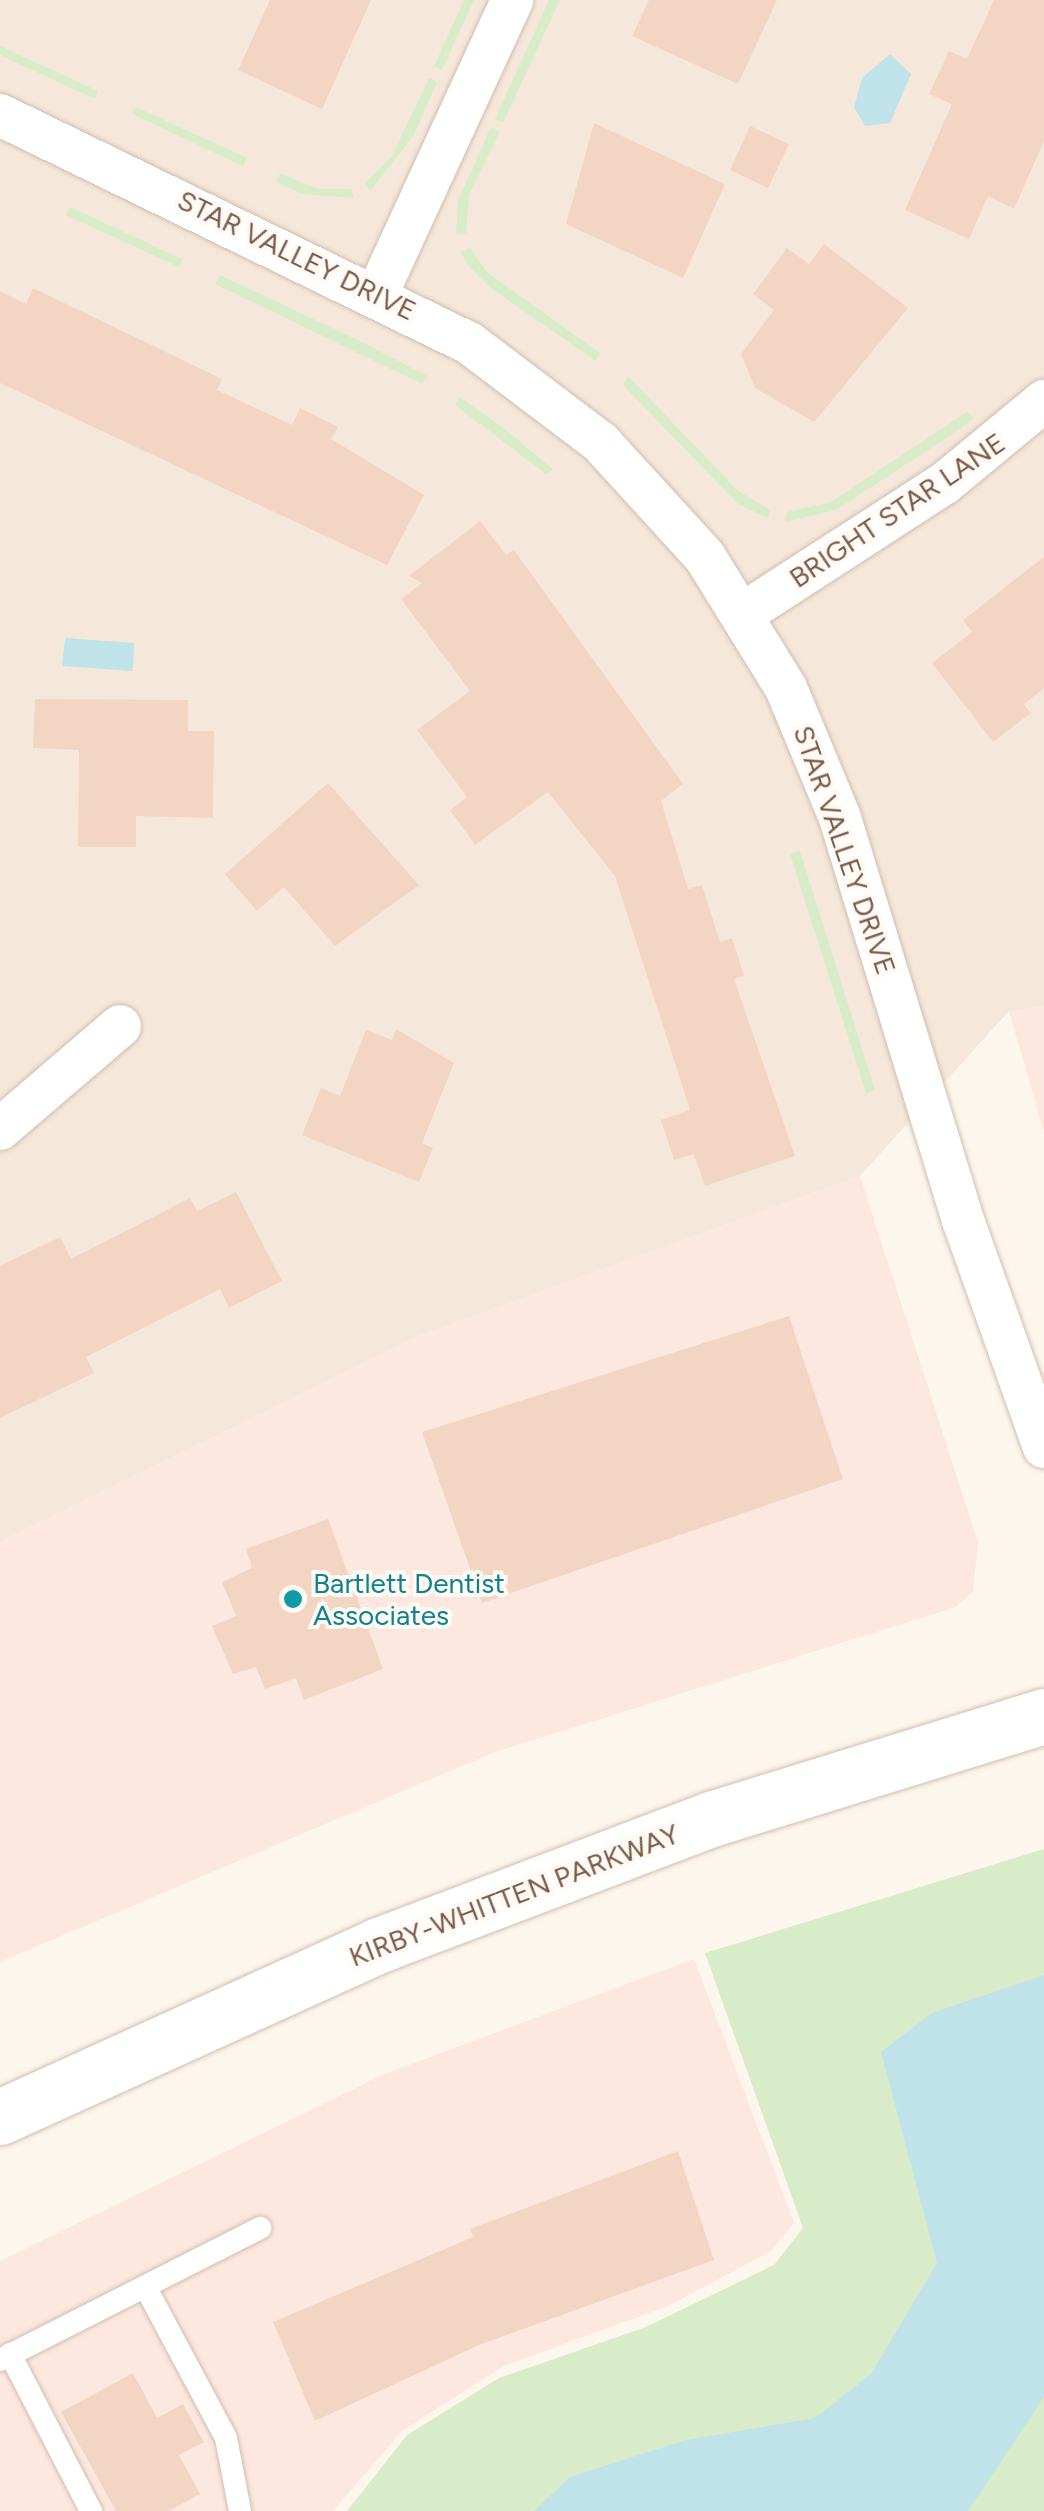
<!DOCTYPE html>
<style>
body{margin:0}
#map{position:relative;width:1044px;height:2511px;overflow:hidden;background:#fdf6ec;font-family:Figtree,sans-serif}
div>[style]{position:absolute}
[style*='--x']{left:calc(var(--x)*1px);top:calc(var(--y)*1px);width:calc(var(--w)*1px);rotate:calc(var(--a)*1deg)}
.residential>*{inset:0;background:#f5e8da}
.commercial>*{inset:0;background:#fde8e0}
.green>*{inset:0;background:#d8ecc9}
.water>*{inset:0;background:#bfe3e8}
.building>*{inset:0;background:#f3d5c3}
.roads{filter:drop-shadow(0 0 2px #d1beb0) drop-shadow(0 0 2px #d1beb0)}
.service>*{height:22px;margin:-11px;padding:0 11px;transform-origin:11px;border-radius:11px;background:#fff}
.minor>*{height:42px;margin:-21px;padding:0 21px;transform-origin:21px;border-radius:21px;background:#fff}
.secondary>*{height:55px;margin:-27.5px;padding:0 27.5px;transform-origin:27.5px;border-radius:27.5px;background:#fff}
.dots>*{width:28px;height:28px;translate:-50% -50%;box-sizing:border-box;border:5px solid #fffaf3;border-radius:50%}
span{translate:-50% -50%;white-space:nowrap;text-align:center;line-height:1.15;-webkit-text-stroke:8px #fffaf3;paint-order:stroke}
.street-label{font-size:28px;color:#7a5c4d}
.culture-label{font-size:28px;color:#0d838f}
.left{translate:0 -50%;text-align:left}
</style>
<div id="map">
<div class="residential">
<div style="clip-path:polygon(0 0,1044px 0,1044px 1006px,1008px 1012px,860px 1176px,419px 1336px,0 1542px)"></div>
</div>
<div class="commercial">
<div style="clip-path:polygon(1044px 1006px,1044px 1131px,1009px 1012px)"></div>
<div style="clip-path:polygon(860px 1176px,978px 1542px,973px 1592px,956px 1607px,495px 1752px,0 1962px,0 1542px,419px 1336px)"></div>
<div style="clip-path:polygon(694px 1959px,794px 2223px,771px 2251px,668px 2306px,504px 2366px,403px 2430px,333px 2511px,0 2511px,0 2261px,387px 2073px)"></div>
</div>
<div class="green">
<div style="clip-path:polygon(464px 0,474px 0,442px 70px,434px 66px)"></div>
<div style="clip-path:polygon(549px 0,560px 0,503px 123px,495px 119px)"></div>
<div style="clip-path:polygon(0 46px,98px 91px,95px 99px,0 55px)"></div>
<div style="clip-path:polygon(429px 78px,437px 82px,414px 135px,370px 191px,365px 183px,392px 156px)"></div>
<div style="clip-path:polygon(136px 107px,247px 158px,243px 166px,132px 114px)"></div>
<div style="clip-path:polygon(491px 127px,500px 131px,469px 195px,466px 233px,456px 234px,458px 201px)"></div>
<div style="clip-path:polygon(280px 173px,317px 189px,351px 189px,354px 198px,302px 194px,276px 182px)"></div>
<div style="clip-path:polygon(70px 207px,182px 259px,179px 267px,66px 215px)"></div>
<div style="clip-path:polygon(470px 248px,487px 272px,600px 353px,596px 361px,488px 286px,466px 263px,461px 252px)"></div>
<div style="clip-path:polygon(220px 275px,366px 344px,427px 376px,422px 384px,215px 284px)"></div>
<div style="clip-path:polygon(628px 376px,737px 490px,770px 510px,768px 518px,738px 504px,623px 385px)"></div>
<div style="clip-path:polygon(459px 397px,501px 426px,553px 469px,546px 474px,455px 405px)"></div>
<div style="clip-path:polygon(967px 412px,974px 418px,954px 433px,836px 510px,785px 522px,787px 512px,831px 502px)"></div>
<div style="clip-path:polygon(800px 851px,875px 1090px,866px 1093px,790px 854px)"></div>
<div style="clip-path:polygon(1044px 1849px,1044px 2511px,347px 2511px,407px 2435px,499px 2378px,646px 2327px,774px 2265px,803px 2228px,705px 1953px)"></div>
</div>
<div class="water">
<div style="clip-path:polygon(890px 54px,911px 74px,890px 123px,865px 126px,854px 107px,862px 78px)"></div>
<div style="clip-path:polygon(65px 638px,134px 643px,133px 671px,62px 666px)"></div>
<div style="clip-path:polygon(1044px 1975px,1044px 2397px,968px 2511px,534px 2511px,570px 2477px,686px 2440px,815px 2418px,871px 2374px,937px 2263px,881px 2052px,932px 2013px)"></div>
</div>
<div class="building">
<div style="clip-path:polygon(270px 0,371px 0,322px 109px,238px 70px)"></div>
<div style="clip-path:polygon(649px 0,777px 0,738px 84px,632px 36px)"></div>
<div style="clip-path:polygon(994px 0,1044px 0,1044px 141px,1014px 209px,988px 196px,969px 239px,905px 210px,952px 104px,929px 94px,949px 51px,967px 59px)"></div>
<div style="clip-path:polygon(594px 123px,725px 184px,683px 278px,566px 224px)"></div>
<div style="clip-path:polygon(750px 126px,789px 144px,768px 188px,730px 170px)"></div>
<div style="clip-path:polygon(824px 244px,908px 308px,814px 422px,755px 388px,741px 354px,774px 310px,753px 294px,787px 248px,809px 264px)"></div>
<div style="clip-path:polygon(33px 288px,222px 379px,217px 390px,292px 425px,300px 408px,338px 427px,331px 439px,424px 495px,387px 565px,0 383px,0 291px,26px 304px)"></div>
<div style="clip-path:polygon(480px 521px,506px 555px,514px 550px,683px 784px,661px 801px,688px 889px,702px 885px,720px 942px,732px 938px,744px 976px,734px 979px,795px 1156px,705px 1186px,694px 1154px,674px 1160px,661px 1120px,690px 1110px,615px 876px,548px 792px,475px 845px,450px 810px,467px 797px,417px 730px,470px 691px,401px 599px,422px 583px,409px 576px)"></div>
<div style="clip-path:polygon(1044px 557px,1044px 688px,1024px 704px,1031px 713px,993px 742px,932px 663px,972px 632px,963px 620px)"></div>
<div style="clip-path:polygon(35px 699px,188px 700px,188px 731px,214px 731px,213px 818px,136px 816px,136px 847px,78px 847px,79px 750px,33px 748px)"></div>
<div style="clip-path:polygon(328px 783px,419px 885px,335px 946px,284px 887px,257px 911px,225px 874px)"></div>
<div style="clip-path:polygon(396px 1029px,454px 1063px,422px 1143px,433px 1148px,419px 1182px,302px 1135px,321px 1088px,340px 1096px,366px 1030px,392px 1040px)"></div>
<div style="clip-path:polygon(236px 1192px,282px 1281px,229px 1308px,220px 1289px,86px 1357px,94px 1373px,0 1418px,0 1266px,60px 1237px,71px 1259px,190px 1198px,197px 1211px)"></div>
<div style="clip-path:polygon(789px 1316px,843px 1479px,482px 1603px,422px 1432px)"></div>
<div style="clip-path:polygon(328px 1519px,383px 1669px,304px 1700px,296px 1678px,265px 1689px,256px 1667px,233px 1674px,212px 1626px,236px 1616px,222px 1582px,252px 1568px,246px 1549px)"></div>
<div style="clip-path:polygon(678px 2151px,714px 2260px,479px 2345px,315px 2421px,273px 2322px,473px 2237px,470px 2229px)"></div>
<div style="clip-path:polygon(133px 2373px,157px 2418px,183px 2404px,204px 2442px,179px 2455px,200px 2494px,169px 2511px,116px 2511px,61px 2412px)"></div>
</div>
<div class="roads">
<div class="service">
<div style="--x:146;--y:2288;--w:170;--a:61.9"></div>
<div style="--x:226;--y:2438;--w:74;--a:79.1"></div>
<div style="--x:10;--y:2354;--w:177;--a:62.7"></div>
<div style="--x:0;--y:2360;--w:292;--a:-26.9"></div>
</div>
<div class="minor">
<div style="--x:0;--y:115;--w:521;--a:25.93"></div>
<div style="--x:469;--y:343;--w:166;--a:37.1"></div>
<div style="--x:601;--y:443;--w:154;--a:47.6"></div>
<div style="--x:705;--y:557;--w:154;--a:58.3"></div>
<div style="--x:786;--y:688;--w:141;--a:67.4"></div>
<div style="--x:840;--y:818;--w:420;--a:73"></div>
<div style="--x:963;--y:1220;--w:241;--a:70.4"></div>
<div style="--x:378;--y:292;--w:321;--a:-65.3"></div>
<div style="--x:744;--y:613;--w:239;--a:-32.9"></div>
<div style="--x:945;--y:483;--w:129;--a:-39.6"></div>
<div style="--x:0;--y:1129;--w:158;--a:-40.6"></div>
</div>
<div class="secondary">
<div style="--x:0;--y:2117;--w:416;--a:-24.4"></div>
<div style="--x:379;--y:1945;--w:355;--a:-20.8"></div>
<div style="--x:711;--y:1819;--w:349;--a:-17.2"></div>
</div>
</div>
<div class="dots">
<div style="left:293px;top:1599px;background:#0f9aa8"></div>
</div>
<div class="street-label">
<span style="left:297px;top:255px;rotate:26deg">STAR VALLEY DRIVE</span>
<span style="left:897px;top:510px;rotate:-34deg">BRIGHT STAR LANE</span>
<span style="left:845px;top:850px;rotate:71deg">STAR VALLEY DRIVE</span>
<span style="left:514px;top:1895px;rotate:-21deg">KIRBY-WHITTEN PARKWAY</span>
</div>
<div class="culture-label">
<span class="left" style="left:313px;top:1599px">Bartlett Dentist<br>Associates</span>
</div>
</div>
